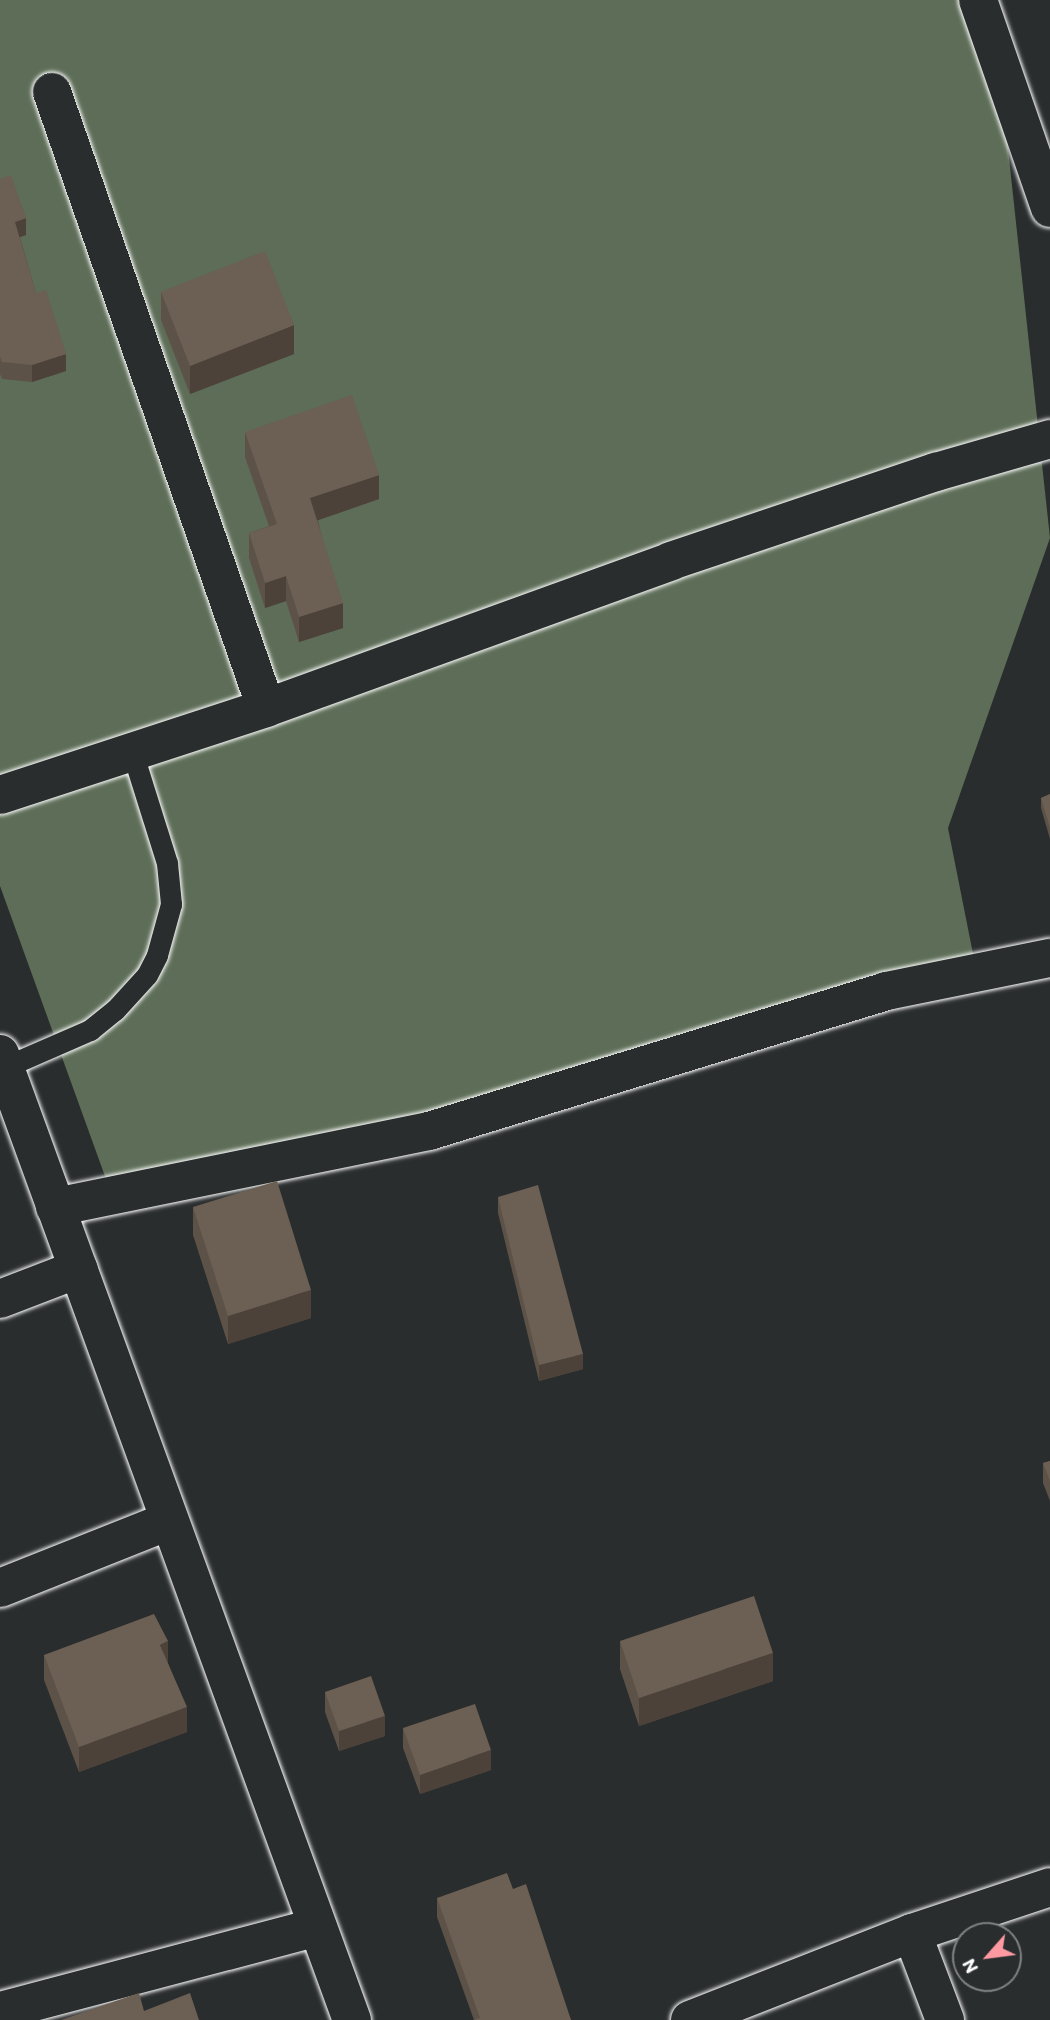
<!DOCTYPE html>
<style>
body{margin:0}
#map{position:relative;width:1050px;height:2020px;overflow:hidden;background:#2a2d2e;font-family:Itim,sans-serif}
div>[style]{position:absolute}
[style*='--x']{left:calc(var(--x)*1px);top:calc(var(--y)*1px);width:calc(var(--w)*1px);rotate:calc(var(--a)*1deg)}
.green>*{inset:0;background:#5d6d57}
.roads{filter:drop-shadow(0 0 2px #fff) drop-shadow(0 0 2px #fff)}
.lane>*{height:21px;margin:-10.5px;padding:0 10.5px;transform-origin:10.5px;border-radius:10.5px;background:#2a2d2e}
.street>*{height:38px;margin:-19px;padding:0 19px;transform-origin:19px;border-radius:19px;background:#2a2d2e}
.secondary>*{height:38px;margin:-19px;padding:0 19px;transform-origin:19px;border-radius:19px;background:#2a2d2e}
.wall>*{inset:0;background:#5d5247}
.shaded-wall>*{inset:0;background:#4c423a}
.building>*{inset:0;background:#6c5f53}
span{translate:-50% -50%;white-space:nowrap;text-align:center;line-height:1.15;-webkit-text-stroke:7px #2a2d2e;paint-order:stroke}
.north{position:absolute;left:952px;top:1922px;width:70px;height:70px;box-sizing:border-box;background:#2a2d2e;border:2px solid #7f8182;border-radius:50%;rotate:242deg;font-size:19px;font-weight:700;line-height:28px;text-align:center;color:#fff}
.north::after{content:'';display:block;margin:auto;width:24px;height:32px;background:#ff9aa2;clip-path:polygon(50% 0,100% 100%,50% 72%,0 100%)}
</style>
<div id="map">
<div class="green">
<div style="clip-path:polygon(0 0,992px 0,1050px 538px,948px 828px,979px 984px,110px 1190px,0 886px)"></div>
</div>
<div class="roads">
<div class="lane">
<div style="--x:5;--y:1067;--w:93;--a:-23.5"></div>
<div style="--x:90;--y:1030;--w:32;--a:-39"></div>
<div style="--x:115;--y:1010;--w:47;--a:-47.6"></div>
<div style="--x:147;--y:975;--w:22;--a:-63"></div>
<div style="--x:157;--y:955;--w:53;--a:-74.6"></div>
<div style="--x:171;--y:904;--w:41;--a:-95.6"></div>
<div style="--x:167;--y:863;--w:117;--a:-107.4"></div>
</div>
<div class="street">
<div style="--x:978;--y:0;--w:220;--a:70.9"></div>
<div style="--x:52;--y:92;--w:652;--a:70.84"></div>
<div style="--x:0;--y:795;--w:280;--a:-18.1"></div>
<div style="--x:266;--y:708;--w:431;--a:-19.9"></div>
<div style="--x:671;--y:561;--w:280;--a:-18.6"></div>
<div style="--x:936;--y:472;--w:119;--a:-16.1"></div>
<div style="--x:55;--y:1207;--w:382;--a:-11.5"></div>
<div style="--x:429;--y:1131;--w:478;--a:-17"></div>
<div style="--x:886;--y:991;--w:167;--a:-11.4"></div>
<div style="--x:0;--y:1299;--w:84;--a:-21"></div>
<div style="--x:0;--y:1588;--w:181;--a:-21.7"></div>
<div style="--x:912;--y:1933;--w:93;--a:69.2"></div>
<div style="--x:0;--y:2011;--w:328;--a:-14.8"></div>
<div style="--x:690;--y:2020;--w:238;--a:-21.4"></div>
<div style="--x:912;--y:1933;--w:145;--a:-18.4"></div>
</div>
<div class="secondary">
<div style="--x:0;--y:1054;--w:1028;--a:69.98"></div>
</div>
</div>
<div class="wall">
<div style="clip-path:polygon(0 179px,26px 235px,20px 237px,36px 293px,66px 371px,32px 382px,2px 379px,0 374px)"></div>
<div style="clip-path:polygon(161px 292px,294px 354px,190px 394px,161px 320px)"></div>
<div style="clip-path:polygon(245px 432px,379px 499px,318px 520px,343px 628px,299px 642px,286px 601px,265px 608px,249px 558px,249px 533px,269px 526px,245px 457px)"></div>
<div style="clip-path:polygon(1050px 794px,1050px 839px,1041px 808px,1041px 798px)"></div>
<div style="clip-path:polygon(498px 1197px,583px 1369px,539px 1381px,498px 1213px)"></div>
<div style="clip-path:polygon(193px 1207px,311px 1318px,228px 1344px,193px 1235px)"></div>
<div style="clip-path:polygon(1050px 1461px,1050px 1501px,1043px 1483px,1043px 1463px)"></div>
<div style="clip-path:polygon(620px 1641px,773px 1681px,639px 1726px,620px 1669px)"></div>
<div style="clip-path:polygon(44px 1655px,168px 1663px,187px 1732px,79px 1772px,44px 1680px)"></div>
<div style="clip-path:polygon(325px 1692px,385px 1736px,339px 1751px,325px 1712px)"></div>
<div style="clip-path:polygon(403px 1728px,491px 1770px,420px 1794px,403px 1748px)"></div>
<div style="clip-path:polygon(513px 1889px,571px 2020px,474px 2020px,437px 1917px,437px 1898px)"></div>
</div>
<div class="shaded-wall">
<div style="clip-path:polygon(26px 218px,26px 235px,15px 239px,15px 222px)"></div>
<div style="clip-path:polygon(294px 325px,294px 354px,190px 394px,190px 366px)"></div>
<div style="clip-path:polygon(66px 354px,66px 371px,32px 382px,32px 365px)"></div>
<div style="clip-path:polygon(379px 475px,379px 499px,310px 523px,310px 498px)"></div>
<div style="clip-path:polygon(286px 576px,286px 601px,265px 608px,265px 583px)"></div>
<div style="clip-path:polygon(343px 603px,343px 628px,299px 642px,299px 617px)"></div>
<div style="clip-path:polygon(311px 1290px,311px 1318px,228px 1344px,228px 1316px)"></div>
<div style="clip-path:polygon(583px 1354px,583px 1369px,539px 1381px,539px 1365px)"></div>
<div style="clip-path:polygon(168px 1641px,168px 1667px,160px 1645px)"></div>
<div style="clip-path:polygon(773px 1653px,773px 1681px,639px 1726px,639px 1698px)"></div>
<div style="clip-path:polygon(187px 1707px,187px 1732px,79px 1772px,79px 1747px)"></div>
<div style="clip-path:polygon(385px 1716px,385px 1736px,339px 1751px,339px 1731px)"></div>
<div style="clip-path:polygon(491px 1750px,491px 1770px,420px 1794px,420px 1775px)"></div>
</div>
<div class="building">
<div style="clip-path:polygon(11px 175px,26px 218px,15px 222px,36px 293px,46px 290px,66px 354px,32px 365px,2px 362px,0 357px,0 179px)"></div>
<div style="clip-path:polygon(265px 251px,294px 325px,190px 366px,161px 292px)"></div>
<div style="clip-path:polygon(352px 395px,379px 475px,310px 498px,343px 603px,299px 617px,286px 576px,265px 583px,249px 533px,277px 524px,245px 432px)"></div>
<div style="clip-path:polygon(1050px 794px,1050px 828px,1041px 798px)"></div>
<div style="clip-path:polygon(277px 1181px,311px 1290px,228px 1316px,193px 1207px)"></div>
<div style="clip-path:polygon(538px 1185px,583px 1354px,539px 1365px,498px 1197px)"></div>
<div style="clip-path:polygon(1050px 1461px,1050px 1481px,1043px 1463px)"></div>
<div style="clip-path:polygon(754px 1596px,773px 1653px,639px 1698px,620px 1641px)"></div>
<div style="clip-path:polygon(154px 1614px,168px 1641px,160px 1645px,187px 1707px,79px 1747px,44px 1655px)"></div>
<div style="clip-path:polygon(371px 1676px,385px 1716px,339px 1731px,325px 1692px)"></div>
<div style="clip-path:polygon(475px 1704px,491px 1750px,420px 1775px,403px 1728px)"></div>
<div style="clip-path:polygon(507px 1873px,513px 1889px,526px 1884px,571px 2020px,474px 2020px,480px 2018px,437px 1898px)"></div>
<div style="clip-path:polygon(139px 1993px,144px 2011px,190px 1993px,199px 2020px,61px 2020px)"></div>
</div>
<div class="north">N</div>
</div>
